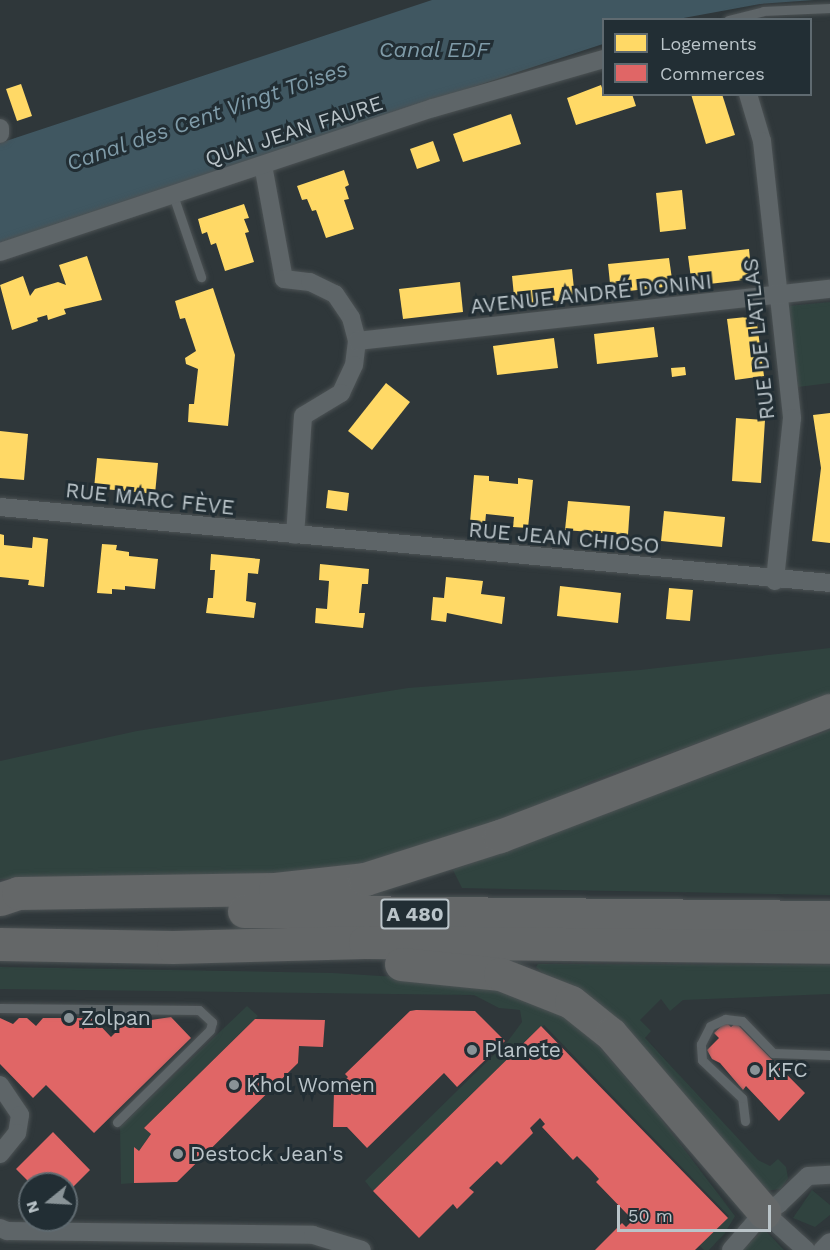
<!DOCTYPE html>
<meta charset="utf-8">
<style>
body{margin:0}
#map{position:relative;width:830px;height:1250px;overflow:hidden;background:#2f373a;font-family:"Work Sans",sans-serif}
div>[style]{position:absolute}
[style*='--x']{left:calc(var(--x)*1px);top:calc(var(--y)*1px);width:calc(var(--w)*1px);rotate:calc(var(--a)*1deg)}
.green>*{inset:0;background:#30433f}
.water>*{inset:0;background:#405761}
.homes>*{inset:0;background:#ffd966}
.shops>*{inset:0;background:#e06666}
.roads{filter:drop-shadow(0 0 2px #4c5254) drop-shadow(0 0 2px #4c5254)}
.lane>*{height:9px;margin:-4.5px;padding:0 4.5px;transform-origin:4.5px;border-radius:4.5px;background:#5e6568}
.street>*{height:18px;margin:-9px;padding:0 9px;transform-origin:9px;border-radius:9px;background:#5e6568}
.highway>*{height:33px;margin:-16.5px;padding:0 16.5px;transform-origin:16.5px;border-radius:16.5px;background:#646768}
.dots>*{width:16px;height:16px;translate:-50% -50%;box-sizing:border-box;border:3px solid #222e34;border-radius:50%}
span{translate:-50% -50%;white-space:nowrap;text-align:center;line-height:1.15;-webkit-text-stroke:6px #222e34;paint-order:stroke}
.shield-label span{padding:2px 4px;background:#222e34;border:2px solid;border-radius:4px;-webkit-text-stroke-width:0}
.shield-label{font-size:20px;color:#bac4c9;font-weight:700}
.street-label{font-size:21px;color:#bac4c9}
.poi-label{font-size:21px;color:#bac4c9}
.left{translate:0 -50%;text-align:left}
.water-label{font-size:22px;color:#7f9ba8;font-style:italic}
.legend{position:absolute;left:602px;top:18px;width:210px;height:78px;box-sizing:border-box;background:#222e34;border:2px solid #5f6a70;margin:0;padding:8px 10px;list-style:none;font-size:18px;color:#bac4c9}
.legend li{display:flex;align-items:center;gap:12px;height:30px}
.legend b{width:30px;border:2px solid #5f6a70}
.north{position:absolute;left:18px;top:1172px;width:60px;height:60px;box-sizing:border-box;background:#222e34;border:2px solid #5f6a70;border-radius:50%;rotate:252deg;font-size:16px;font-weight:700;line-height:24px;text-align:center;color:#bac4c9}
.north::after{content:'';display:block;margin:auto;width:21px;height:27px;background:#899397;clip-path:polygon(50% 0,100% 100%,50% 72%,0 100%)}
.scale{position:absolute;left:617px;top:1205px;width:154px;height:27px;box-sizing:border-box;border:3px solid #bac4c9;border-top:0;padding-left:8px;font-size:18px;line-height:21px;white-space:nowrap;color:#bac4c9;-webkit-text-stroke:4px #222e34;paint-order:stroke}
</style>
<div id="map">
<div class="green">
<div style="clip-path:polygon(830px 302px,830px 383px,798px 387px,788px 306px)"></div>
<div style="clip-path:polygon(830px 648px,830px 695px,590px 782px,551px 802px,403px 857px,339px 868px,232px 876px,0 879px,0 761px,137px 731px,408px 688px,640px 670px)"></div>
<div style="clip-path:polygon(830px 730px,830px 895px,462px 888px,453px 870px)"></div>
<div style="clip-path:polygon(538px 964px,830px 965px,830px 994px,683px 1000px,670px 1011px,661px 999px,640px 1020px,651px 1031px,645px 1038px,758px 1160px,770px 1166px,778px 1159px,786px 1167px,788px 1178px,781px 1189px,765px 1191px,536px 967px)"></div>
<div style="clip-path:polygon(0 967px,333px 973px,476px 982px,576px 1020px,658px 1115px,735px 1216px,725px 1233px,709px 1250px,704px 1250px,699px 1245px,729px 1216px,544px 1025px,373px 1191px,365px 1181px,508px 1041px,522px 1022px,520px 1010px,499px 1008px,474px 995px,0 989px)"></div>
<div style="clip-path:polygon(247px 1006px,258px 1016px,144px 1128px,151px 1134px,139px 1151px,134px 1148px,134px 1183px,121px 1184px,120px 1127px)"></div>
<div style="clip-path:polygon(812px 1190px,830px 1205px,830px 1215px,815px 1227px,793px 1218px)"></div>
<div style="clip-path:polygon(764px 1229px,784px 1250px,743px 1250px)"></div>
</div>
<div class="water">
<div style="clip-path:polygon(432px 0,814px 0,760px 4px,678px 19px,604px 20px,603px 44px,0 243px,0 143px)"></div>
</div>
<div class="homes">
<div style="clip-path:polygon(21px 84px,32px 116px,17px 121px,6px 89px)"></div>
<div style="clip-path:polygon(601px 85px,604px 94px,632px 94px,636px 106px,576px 125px,567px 98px)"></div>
<div style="clip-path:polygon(691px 94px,722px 94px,735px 135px,706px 144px)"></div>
<div style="clip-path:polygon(511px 114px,521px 144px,463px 162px,453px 134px)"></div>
<div style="clip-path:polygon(433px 141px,440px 161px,417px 169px,410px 149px)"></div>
<div style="clip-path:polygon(344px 170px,349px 185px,345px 187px,349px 199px,344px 200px,354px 229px,326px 238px,316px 210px,312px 211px,307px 199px,302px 200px,297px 186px)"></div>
<div style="clip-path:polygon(682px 190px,686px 229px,660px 232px,656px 193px)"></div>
<div style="clip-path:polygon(244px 204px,249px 218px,244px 219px,249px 232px,245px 233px,254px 262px,225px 271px,216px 243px,211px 245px,207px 232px,202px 234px,198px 219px)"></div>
<div style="clip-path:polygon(749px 249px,752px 279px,692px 286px,688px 256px)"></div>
<div style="clip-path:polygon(87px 256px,102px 300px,64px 309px,66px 314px,48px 320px,47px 315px,37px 318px,38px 321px,12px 330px,0 285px,23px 276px,30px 296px,35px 289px,58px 282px,66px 285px,59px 265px)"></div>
<div style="clip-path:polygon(669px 258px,673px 286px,611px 293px,608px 264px)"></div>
<div style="clip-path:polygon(572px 269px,575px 299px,515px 306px,512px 276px)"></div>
<div style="clip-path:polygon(460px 282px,463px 312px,403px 319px,399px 289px)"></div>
<div style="clip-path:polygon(213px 288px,235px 355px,228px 426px,188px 422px,189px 404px,194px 404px,198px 369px,186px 364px,185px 358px,196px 351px,185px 318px,180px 319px,175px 301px)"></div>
<div style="clip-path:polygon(756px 316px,764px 376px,735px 380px,727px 319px)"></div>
<div style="clip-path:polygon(654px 327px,658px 357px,597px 364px,594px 334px)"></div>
<div style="clip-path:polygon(554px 338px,558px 368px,497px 375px,493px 346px)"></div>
<div style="clip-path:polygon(685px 367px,686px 375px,672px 377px,671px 368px)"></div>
<div style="clip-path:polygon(386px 383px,410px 402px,372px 450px,348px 431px)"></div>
<div style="clip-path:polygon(830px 413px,830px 543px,812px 541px,821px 468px,813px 415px)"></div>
<div style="clip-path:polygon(736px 418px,765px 420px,761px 483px,732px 481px)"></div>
<div style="clip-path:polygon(0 431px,28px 434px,24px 480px,0 478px)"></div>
<div style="clip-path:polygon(97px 458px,158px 463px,155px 494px,94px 488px)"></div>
<div style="clip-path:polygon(474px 475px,489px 476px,489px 481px,518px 484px,518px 478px,533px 480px,528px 528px,513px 527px,514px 517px,486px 514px,485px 524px,470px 522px)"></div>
<div style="clip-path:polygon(328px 490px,349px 493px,347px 511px,326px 508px)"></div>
<div style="clip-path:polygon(568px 501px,630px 506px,628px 535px,565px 530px)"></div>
<div style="clip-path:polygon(664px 511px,725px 517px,722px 547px,661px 541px)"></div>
<div style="clip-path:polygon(0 534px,4px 535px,4px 545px,32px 548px,33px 537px,48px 539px,44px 587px,28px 585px,29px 580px,0 577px)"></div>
<div style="clip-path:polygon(102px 544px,117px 545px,116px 550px,129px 552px,129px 556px,158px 559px,155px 589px,125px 586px,125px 590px,112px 589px,112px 594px,97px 593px)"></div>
<div style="clip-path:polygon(211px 554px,260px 559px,258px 574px,248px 573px,246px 601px,256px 603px,254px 618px,206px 613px,208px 598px,213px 598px,215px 570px,210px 570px)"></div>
<div style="clip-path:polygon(320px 564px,369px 569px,368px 584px,362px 584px,359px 613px,365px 613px,363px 628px,315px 623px,316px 608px,327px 609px,329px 581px,319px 580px)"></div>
<div style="clip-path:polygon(446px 577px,483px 581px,481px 594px,505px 597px,502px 624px,447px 613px,446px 622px,431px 620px,433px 597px,444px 598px)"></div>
<div style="clip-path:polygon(560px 586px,621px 593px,618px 623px,557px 616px)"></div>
<div style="clip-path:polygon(669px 588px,693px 590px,690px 621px,666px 619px)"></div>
</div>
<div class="shops">
<div style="clip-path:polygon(416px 1010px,475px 1011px,505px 1041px,457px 1087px,444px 1073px,367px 1148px,347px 1127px,333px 1127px,334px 1091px,348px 1077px,345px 1074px,410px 1011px)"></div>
<div style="clip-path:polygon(131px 1017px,151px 1020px,171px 1017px,191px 1038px,94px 1133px,46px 1085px,33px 1098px,0 1064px,0 1018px,13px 1024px,19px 1018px,27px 1018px,36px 1026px,43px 1018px,93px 1018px,111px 1037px)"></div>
<div style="clip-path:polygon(255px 1019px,325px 1020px,323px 1047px,299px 1046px,298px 1063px,177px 1182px,134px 1183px,134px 1147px,139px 1151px,151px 1134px,144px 1128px)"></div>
<div style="clip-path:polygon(726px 1022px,731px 1027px,736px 1023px,805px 1093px,779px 1121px,746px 1086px,743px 1090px,720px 1063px,712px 1059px,707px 1050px,719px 1038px,714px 1033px)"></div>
<div style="clip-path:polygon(541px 1026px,728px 1218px,695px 1250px,595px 1250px,622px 1223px,626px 1227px,638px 1215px,631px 1212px,628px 1215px,596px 1182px,599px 1179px,590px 1169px,577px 1156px,573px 1160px,542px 1127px,545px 1124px,540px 1118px,530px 1128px,533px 1133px,501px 1165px,497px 1161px,469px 1188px,474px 1192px,457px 1209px,453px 1204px,419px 1238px,373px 1191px)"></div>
<div style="clip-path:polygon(53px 1132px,90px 1170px,67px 1193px,66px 1184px,31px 1184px,16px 1169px)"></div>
</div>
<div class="roads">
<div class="lane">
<div style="--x:728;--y:20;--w:36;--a:-14"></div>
<div style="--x:763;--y:11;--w:67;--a:-2.6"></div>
<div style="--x:173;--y:195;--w:87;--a:71.1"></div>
<div style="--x:0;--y:1008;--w:199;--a:0.6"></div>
<div style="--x:199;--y:1010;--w:18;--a:43"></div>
<div style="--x:212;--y:1022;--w:8;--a:104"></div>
<div style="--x:210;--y:1030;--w:131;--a:135.3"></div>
<div style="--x:745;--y:1121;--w:23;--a:-97"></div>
<div style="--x:742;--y:1098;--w:55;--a:-136.5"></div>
<div style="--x:702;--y:1060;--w:16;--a:-94"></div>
<div style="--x:701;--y:1044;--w:20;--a:-63"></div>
<div style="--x:710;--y:1026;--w:17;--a:-25"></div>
<div style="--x:725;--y:1019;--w:17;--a:7"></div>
<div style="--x:742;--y:1021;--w:45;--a:45.9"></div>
<div style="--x:773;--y:1053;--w:57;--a:2"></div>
</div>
<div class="street">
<div style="--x:748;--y:94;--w:49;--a:73.4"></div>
<div style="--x:762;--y:141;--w:279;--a:83.8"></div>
<div style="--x:792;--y:418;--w:164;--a:96"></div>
<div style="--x:0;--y:128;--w:6;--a:90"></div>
<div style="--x:263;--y:165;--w:116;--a:79.6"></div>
<div style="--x:284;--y:279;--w:26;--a:7"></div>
<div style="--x:310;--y:282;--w:28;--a:26"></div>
<div style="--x:335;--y:294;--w:29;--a:56"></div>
<div style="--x:351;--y:318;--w:24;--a:75"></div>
<div style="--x:357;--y:341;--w:24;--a:97"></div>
<div style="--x:354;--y:365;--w:31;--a:115"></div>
<div style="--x:341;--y:393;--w:44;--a:148.8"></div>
<div style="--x:303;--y:416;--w:119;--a:93.8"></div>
<div style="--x:0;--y:252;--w:456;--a:-18.4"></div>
<div style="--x:433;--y:108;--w:178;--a:-16"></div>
<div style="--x:357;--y:341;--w:476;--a:-6.3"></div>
<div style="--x:0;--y:507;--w:833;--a:5.23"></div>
<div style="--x:0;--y:1085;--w:36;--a:56"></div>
<div style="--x:20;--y:1115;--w:18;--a:99"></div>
<div style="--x:17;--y:1133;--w:27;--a:129"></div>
<div style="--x:764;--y:1212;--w:57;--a:42.1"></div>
<div style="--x:0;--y:1228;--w:8;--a:23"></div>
<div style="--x:7;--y:1231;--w:306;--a:0.7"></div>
<div style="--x:313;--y:1235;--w:51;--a:17"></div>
<div style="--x:731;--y:1250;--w:50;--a:-49"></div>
<div style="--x:764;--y:1212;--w:17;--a:-28"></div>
<div style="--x:779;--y:1204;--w:40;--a:-44"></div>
<div style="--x:808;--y:1176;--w:22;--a:-3"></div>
<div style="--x:822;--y:1250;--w:11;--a:-45"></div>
</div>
<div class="highway">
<div style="--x:0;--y:899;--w:19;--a:-18"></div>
<div style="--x:18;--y:893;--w:257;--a:-0.9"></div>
<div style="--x:275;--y:889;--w:91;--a:-6.3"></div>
<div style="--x:365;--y:879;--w:142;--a:-17.7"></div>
<div style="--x:500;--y:836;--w:353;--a:-20.9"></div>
<div style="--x:244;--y:911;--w:586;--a:0.59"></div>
<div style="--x:0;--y:944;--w:173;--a:1"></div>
<div style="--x:173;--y:947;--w:192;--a:-1.5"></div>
<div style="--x:365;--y:942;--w:465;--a:0.6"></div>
<div style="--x:401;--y:964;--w:100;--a:5.8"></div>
<div style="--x:500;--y:974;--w:76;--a:21.5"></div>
<div style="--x:571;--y:1002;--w:51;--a:38.7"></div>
<div style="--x:611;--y:1034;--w:235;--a:49.3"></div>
</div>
</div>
<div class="dots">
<div style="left:69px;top:1018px;background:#899397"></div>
<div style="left:472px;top:1050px;background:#899397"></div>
<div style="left:755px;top:1070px;background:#899397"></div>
<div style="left:234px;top:1085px;background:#899397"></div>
<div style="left:178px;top:1154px;background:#899397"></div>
</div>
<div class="shield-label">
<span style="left:415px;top:914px">A 480</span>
</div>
<div class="street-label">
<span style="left:294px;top:131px;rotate:-18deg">QUAI JEAN FAURE</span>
<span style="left:591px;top:294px;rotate:-6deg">AVENUE ANDRÉ DONINI</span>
<span style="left:759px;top:339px;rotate:-96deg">RUE DE L'ATLAS</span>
<span style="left:150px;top:499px;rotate:6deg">RUE MARC FÈVE</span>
<span style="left:564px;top:538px;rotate:5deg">RUE JEAN CHIOSO</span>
</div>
<div class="poi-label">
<span class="left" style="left:81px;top:1018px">Zolpan</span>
<span class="left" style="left:484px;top:1050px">Planete</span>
<span class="left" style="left:767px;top:1070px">KFC</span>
<span class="left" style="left:246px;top:1085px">Khol Women</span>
<span class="left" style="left:190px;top:1154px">Destock Jean's</span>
</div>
<div class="water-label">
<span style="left:434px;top:50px">Canal EDF</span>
<span style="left:207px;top:116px;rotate:-19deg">Canal des Cent Vingt Toises</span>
</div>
<ul class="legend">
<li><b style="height:16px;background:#ffd966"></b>Logements</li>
<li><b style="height:16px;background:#e06666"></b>Commerces</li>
</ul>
<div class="north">N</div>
<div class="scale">50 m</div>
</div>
